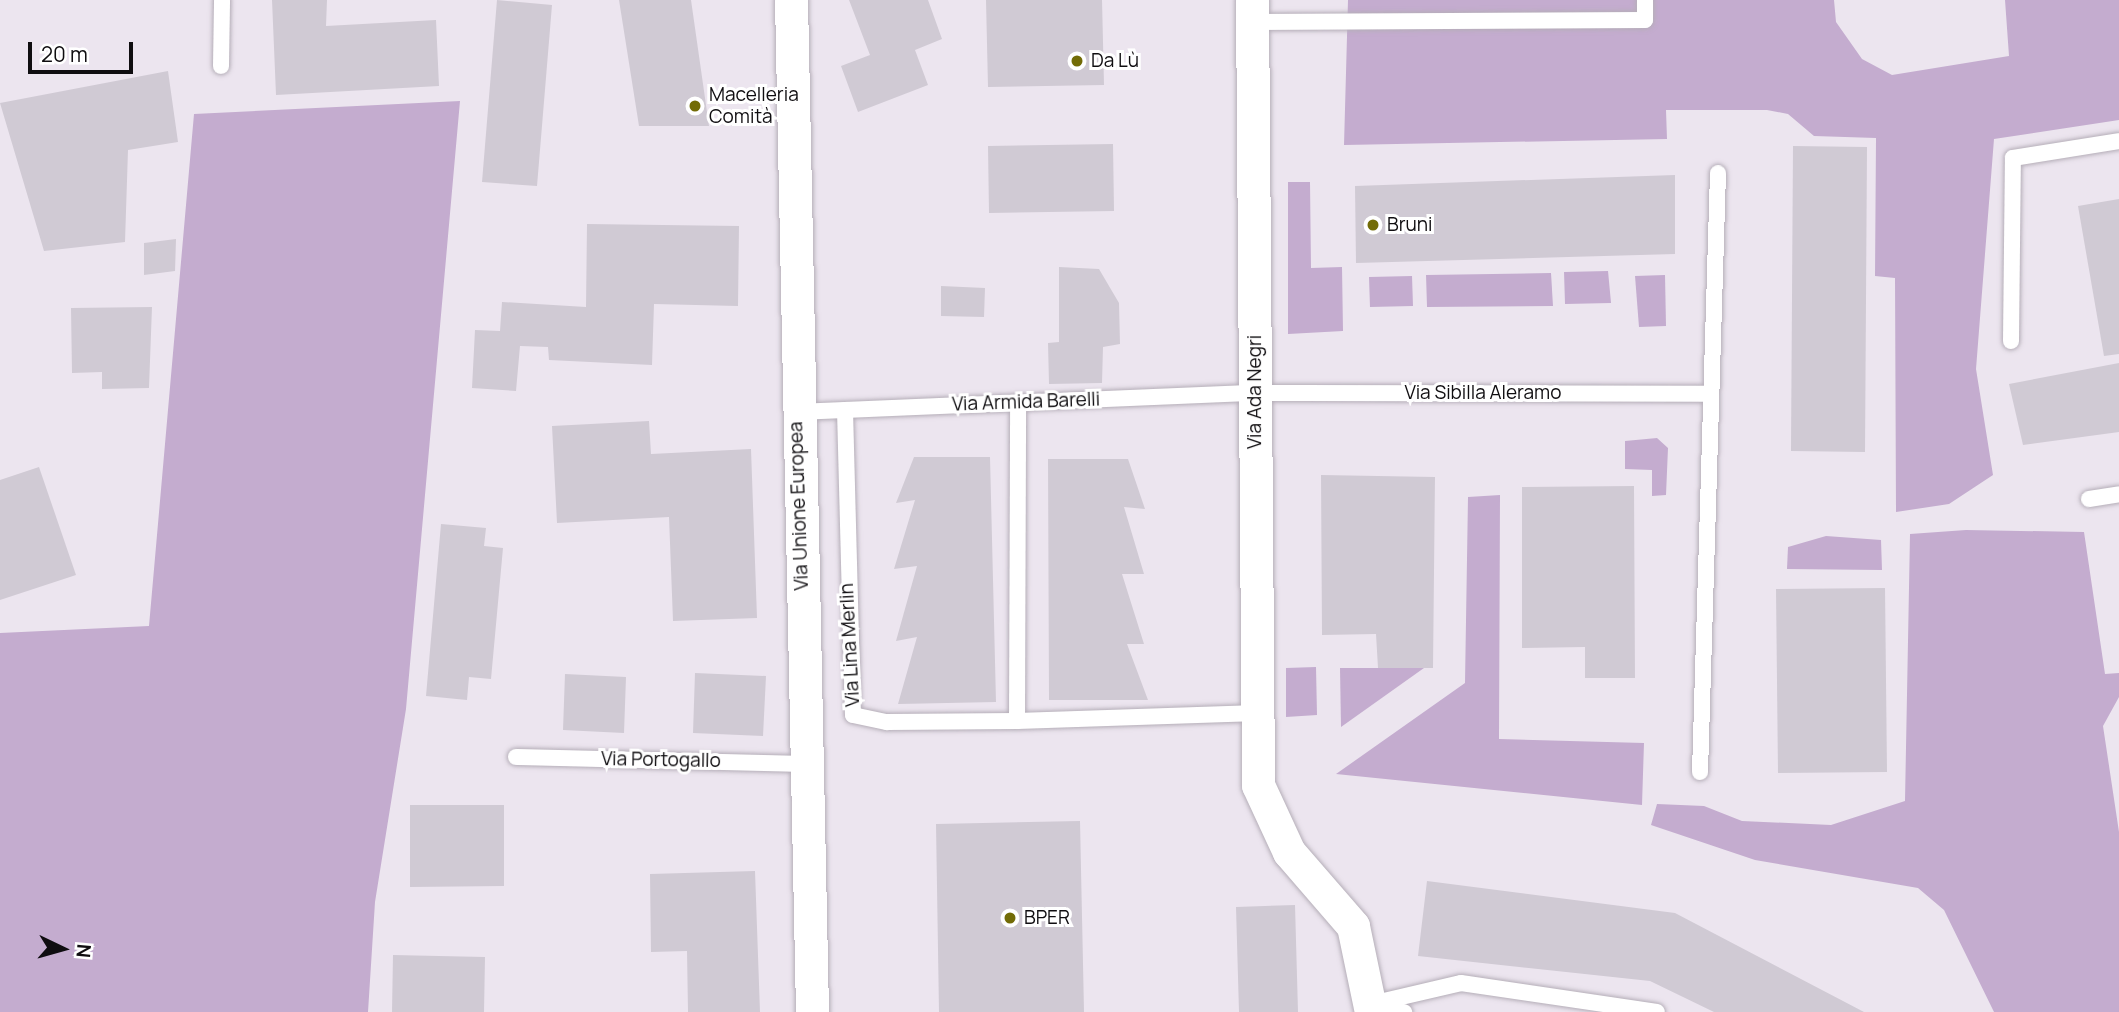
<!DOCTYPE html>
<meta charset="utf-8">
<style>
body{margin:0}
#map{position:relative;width:2119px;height:1012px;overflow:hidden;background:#ece5ef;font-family:Manrope,sans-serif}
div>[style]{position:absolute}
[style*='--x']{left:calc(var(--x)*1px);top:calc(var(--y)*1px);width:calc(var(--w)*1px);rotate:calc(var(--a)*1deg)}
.green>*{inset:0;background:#c4accf}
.building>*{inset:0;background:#d0cad4}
.roads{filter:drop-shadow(0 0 2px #b5aeb8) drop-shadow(0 0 2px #b5aeb8)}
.lane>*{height:16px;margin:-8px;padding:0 8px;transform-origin:8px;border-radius:8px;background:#fff}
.street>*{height:33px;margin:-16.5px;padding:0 16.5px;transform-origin:16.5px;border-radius:16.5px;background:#fff}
.dots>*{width:19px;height:19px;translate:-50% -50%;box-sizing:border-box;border:4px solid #fff;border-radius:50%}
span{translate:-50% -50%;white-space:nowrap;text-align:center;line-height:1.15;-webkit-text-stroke:6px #fff;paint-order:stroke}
.poi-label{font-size:19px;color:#0f0d10}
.left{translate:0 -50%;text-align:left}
.street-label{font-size:19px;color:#0f0d10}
.north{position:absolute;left:28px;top:914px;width:70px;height:70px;-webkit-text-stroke:5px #fff;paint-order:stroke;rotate:95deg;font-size:19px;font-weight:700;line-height:28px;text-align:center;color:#0f0d10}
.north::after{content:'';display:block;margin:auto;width:24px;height:32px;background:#0f0d10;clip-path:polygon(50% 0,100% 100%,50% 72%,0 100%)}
.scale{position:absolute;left:28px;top:42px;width:105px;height:32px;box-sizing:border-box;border:4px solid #0f0d10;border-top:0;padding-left:9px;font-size:21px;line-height:24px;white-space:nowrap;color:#0f0d10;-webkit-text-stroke:5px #fff;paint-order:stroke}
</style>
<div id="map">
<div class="green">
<div style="clip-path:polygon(1348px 0,1834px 0,1836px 22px,1862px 59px,1892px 75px,2009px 56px,2005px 0,2119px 0,2119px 120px,1994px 139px,1976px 369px,1993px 475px,1949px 504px,1896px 512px,1895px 278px,1875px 276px,1876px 138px,1814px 136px,1788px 114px,1767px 110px,1666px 110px,1667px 139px,1344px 145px)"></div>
<div style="clip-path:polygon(460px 101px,406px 709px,375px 902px,368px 1012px,0 1012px,0 633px,149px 626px,194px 114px)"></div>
<div style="clip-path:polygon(1288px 182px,1310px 182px,1311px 268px,1342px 267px,1343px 331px,1288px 334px)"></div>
<div style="clip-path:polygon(1608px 271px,1611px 303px,1565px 304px,1564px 272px)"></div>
<div style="clip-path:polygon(1551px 273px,1553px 306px,1427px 307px,1426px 275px)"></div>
<div style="clip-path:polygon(1665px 275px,1666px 326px,1639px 327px,1635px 276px)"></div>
<div style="clip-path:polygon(1412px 276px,1413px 306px,1370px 307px,1369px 277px)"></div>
<div style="clip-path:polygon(1657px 438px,1668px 448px,1666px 495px,1652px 496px,1652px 470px,1625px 469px,1625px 441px)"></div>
<div style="clip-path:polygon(1500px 495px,1499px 739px,1644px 743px,1642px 805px,1336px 774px,1465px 683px,1468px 497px)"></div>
<div style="clip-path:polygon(1966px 530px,2084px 532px,2105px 674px,2119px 673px,2119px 697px,2103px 726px,2119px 832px,2119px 1012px,1994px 1012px,1944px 910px,1918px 888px,1755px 860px,1651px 825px,1657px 804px,1704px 806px,1742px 821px,1831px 825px,1905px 801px,1910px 534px)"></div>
<div style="clip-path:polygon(1826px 536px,1881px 540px,1882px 570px,1787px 569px,1788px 547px)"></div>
<div style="clip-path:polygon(1316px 667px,1317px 715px,1286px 717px,1286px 668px)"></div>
<div style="clip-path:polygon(1340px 668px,1424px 668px,1341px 727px)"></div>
</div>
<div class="building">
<div style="clip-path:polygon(272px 0,327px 0,326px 26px,436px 20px,439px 86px,276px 95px)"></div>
<div style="clip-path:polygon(497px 0,552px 5px,537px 186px,482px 182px)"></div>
<div style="clip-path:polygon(619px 0,691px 0,709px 126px,639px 126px)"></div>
<div style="clip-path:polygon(849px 0,928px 0,942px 39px,915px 50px,928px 85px,858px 112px,841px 66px,870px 55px)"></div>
<div style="clip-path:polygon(986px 0,1102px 0,1104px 85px,988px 87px)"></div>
<div style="clip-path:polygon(168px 71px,178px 142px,128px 150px,125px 242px,44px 251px,0 103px)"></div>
<div style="clip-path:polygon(1113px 144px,1114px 211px,989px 213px,988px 146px)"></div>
<div style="clip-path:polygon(1793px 146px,1867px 147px,1865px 452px,1791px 451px)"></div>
<div style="clip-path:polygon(1675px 175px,1675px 254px,1356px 263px,1355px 186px)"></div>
<div style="clip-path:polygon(2119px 199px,2119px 354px,2104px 356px,2078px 206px)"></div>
<div style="clip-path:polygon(587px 224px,739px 226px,738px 306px,654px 304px,652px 365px,549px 360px,548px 347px,520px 346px,516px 391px,472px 388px,475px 330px,500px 331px,502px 302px,586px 307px)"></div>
<div style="clip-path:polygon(176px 239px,175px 271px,144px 275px,144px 243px)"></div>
<div style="clip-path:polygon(1059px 267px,1099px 269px,1119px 303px,1120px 344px,1103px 347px,1102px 383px,1049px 384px,1048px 343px,1059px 342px)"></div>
<div style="clip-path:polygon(941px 286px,985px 288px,984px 317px,941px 316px)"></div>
<div style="clip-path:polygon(152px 307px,149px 388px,102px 389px,102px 372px,72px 373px,71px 308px)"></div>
<div style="clip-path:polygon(2119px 363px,2119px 432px,2023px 445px,2009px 384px)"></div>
<div style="clip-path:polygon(649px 421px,651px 454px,751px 449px,757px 618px,673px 621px,669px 517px,557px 523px,552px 426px)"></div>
<div style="clip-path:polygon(914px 457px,990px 457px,996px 702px,898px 704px,917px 637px,896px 641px,917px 566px,894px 569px,915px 500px,896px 503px)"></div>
<div style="clip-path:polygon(1048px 459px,1128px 459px,1145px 509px,1124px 507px,1144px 574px,1122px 574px,1144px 644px,1127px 644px,1148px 700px,1049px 700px)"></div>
<div style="clip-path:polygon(39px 467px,76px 575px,0 600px,0 480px)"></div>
<div style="clip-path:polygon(1321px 475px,1435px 477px,1433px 668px,1378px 668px,1376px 634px,1322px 635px)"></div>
<div style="clip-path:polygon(1634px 486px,1635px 678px,1585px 678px,1585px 647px,1522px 648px,1522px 487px)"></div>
<div style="clip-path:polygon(441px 524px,486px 528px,484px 546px,503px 548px,491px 679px,469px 677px,467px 700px,426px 696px)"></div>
<div style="clip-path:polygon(1885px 588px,1887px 772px,1778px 773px,1776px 589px)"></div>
<div style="clip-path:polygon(695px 673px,766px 676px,763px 736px,693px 733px)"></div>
<div style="clip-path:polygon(565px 674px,626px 677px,624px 733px,563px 730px)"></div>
<div style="clip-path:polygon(410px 805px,504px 805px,504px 886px,410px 887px)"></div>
<div style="clip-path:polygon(1080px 821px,1084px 1012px,939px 1012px,936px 824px)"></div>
<div style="clip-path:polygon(755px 871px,760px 1012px,688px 1012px,687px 951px,651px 952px,650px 874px)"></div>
<div style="clip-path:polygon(1427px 881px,1675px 913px,1864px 1012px,1714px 1012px,1650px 981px,1418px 956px)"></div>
<div style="clip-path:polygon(1295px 905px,1298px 1012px,1239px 1012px,1236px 907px)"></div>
<div style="clip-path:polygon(393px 955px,485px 957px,484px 1012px,392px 1012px)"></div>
</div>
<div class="roads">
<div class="lane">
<div style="--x:1252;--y:22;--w:393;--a:-0.3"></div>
<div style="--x:1645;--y:20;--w:20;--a:-90"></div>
<div style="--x:221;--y:66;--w:66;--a:-89.1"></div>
<div style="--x:2011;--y:341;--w:183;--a:-89.4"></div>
<div style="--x:2013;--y:158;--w:107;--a:-9.1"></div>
<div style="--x:845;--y:410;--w:305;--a:88.5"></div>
<div style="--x:853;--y:715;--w:35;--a:12"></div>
<div style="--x:887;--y:722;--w:130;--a:-0.4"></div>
<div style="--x:1017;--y:721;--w:241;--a:-1.9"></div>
<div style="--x:797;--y:412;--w:458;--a:-2.4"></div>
<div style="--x:1255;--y:393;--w:456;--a:0.1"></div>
<div style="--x:2089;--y:499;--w:30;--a:-9"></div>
<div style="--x:1017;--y:721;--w:319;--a:-89.8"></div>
<div style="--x:516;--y:757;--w:291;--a:1.4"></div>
<div style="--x:1700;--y:772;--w:599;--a:-88.28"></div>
<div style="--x:1371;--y:1004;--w:92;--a:-13.1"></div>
<div style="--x:1461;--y:983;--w:198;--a:8.4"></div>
<div style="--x:1377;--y:1006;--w:28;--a:13"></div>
</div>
<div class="street">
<div style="--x:791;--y:0;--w:1012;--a:88.81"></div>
<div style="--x:1252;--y:0;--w:785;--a:89.56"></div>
<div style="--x:1258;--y:785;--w:74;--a:65.2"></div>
<div style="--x:1289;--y:852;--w:98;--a:49.1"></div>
<div style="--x:1353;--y:926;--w:88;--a:78.2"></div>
</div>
</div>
<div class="dots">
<div style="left:1077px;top:61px;background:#726b06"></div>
<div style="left:695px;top:106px;background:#726b06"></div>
<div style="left:1373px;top:225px;background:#726b06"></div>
<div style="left:1010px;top:918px;background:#726b06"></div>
</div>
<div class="poi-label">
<span class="left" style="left:1091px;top:61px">Da Lù</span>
<span class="left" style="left:709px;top:106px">Macelleria<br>Comità</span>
<span class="left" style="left:1387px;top:225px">Bruni</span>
<span class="left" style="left:1024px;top:918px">BPER</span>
</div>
<div class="street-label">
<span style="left:1255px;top:392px;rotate:-90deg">Via Ada Negri</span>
<span style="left:1483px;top:393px">Via Sibilla Aleramo</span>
<span style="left:1026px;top:402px;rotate:-2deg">Via Armida Barelli</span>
<span style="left:799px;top:506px;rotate:-92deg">Via Unione Europea</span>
<span style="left:850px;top:645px;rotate:-93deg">Via Lina Merlin</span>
<span style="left:661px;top:760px;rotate:1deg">Via Portogallo</span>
</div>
<div class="north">N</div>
<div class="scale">20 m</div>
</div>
